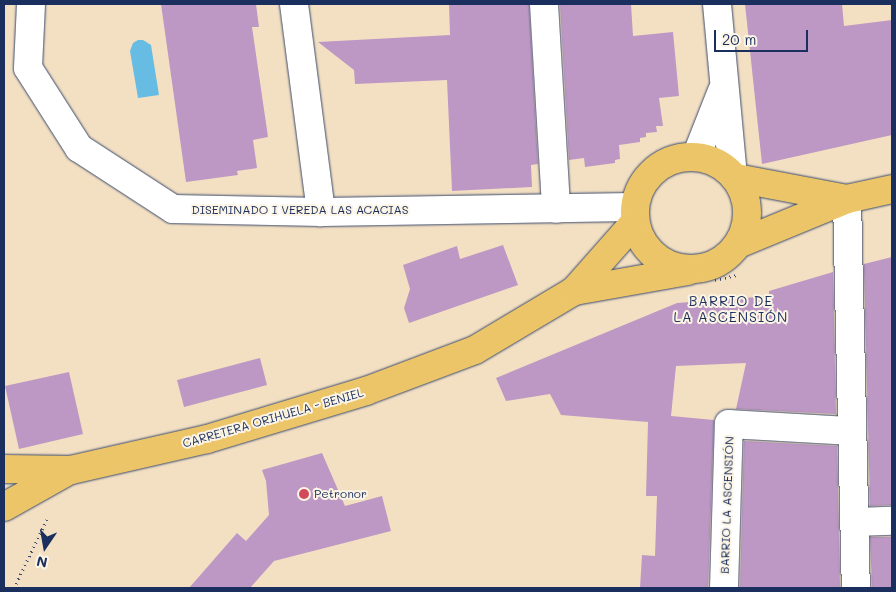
<!DOCTYPE html>
<meta charset="utf-8">
<style>
body{margin:0}
#map{position:relative;width:896px;height:592px;overflow:hidden;background:#f3e0c3;font-family:Mali,sans-serif}
div>[style]{position:absolute}
[style*='--x']{left:calc(var(--x)*1px);top:calc(var(--y)*1px);width:calc(var(--w)*1px);rotate:calc(var(--a)*1deg)}
.water>*{inset:0;background:#66bce3}
.building>*{inset:0;background:#bd98c4}
.path>*{height:3px;margin-top:-1.5px;transform-origin:0;background:repeating-linear-gradient(90deg,#3b4a6d 0 1px,transparent 0 5px)}
.roads{filter:drop-shadow(0 0 1px #3b4a6d) drop-shadow(0 0 1px #3b4a6d)}
.minor>*{height:28px;margin:-14px;padding:0 14px;transform-origin:14px;border-radius:14px;background:#fff}
.major>*{height:28px;margin:-14px;padding:0 14px;transform-origin:14px;border-radius:14px;background:#edc569}
.major>.ring{margin:-14px;padding:0;box-sizing:content-box;background:none;border:28px solid #edc569;border-radius:50%}
.dots>*{width:14px;height:14px;translate:-50% -50%;box-sizing:border-box;border:2px solid #fcf5e5;border-radius:50%}
span{translate:-50% -50%;white-space:nowrap;text-align:center;line-height:1.15;-webkit-text-stroke:4px #fcf5e5;paint-order:stroke}
.street-label{font-size:12px;color:#1b2f5e}
.poi-label{font-size:12px;color:#1b2f5e}
.left{translate:0 -50%;text-align:left}
.neighbourhood-label{font-size:14px;color:#1b2f5e;letter-spacing:1px}
.frame{position:absolute;inset:0;border:5px solid #1b2f5e;pointer-events:none}
.north{position:absolute;left:20px;top:522px;width:50px;height:50px;-webkit-text-stroke:4px #fcf5e5;paint-order:stroke;rotate:192deg;font-size:14px;font-weight:700;line-height:20px;text-align:center;color:#1b2f5e}
.north::after{content:'';display:block;margin:auto;width:18px;height:22px;background:#1b2f5e;clip-path:polygon(50% 0,100% 100%,50% 72%,0 100%)}
.scale{position:absolute;left:714px;top:30px;width:94px;height:22px;box-sizing:border-box;border:2px solid #1b2f5e;border-top:0;padding-left:6px;font-size:15px;line-height:18px;white-space:nowrap;color:#1b2f5e;-webkit-text-stroke:4px #fcf5e5;paint-order:stroke}
</style>
<div id="map">
<div class="water">
<div style="clip-path:polygon(138px 40px,143px 40px,151px 45px,159px 95px,138px 98px,130px 51px,133px 43px)"></div>
</div>
<div class="building">
<div style="clip-path:polygon(161px 4px,256px 4px,259px 27px,252px 27px,268px 137px,253px 140px,257px 168px,237px 171px,238px 175px,186px 182px)"></div>
<div style="clip-path:polygon(449px 4px,529px 4px,538px 164px,531px 165px,532px 187px,452px 191px,447px 80px,355px 84px,354px 70px,318px 42px,450px 35px)"></div>
<div style="clip-path:polygon(560px 4px,631px 4px,633px 36px,673px 32px,679px 96px,659px 98px,663px 126px,656px 126px,657px 132px,646px 133px,646px 137px,640px 138px,640px 142px,619px 145px,620px 159px,615px 160px,615px 163px,585px 167px,584px 158px,569px 160px)"></div>
<div style="clip-path:polygon(745px 4px,842px 4px,844px 26px,892px 20px,892px 135px,762px 164px)"></div>
<div style="clip-path:polygon(503px 245px,518px 285px,409px 323px,404px 308px,410px 289px,403px 265px,457px 246px,460px 259px)"></div>
<div style="clip-path:polygon(892px 257px,892px 505px,870px 506px,864px 264px)"></div>
<div style="clip-path:polygon(833px 272px,836px 414px,736px 409px,746px 363px,676px 366px,671px 416px,714px 420px,708px 588px,640px 588px,642px 555px,655px 556px,657px 496px,646px 496px,648px 422px,561px 415px,550px 394px,506px 401px,496px 378px,677px 303px,769px 296px,769px 291px)"></div>
<div style="clip-path:polygon(260px 358px,267px 385px,184px 407px,177px 380px)"></div>
<div style="clip-path:polygon(69px 372px,83px 434px,19px 449px,5px 386px)"></div>
<div style="clip-path:polygon(744px 441px,837px 446px,840px 587px,740px 588px)"></div>
<div style="clip-path:polygon(322px 453px,345px 506px,382px 496px,391px 531px,274px 561px,250px 588px,189px 588px,237px 533px,246px 541px,269px 515px,266px 481px,262px 470px)"></div>
<div style="clip-path:polygon(870px 537px,892px 537px,892px 588px,872px 588px)"></div>
</div>
<div class="path">
<div style="--x:715;--y:280;--w:22;--a:-13"></div>
<div style="--x:14;--y:588;--w:76;--a:-64.4"></div>
</div>
<div class="roads">
<div class="minor">
<div style="--x:31;--y:4;--w:64;--a:92.7"></div>
<div style="--x:28;--y:68;--w:95;--a:57.5"></div>
<div style="--x:79;--y:148;--w:112;--a:33"></div>
<div style="--x:173;--y:209;--w:148;--a:1.2"></div>
<div style="--x:321;--y:212;--w:313;--a:-0.9"></div>
<div style="--x:294;--y:4;--w:210;--a:82.6"></div>
<div style="--x:544;--y:4;--w:205;--a:86.6"></div>
<div style="--x:717;--y:4;--w:172;--a:84.7"></div>
<div style="--x:696;--y:157;--w:71;--a:-68.5"></div>
<div style="--x:847;--y:199;--w:389;--a:88.7"></div>
<div style="--x:855;--y:522;--w:37;--a:-2"></div>
<div style="--x:724;--y:588;--w:164;--a:-88.3"></div>
<div style="--x:729;--y:424;--w:123;--a:3.3"></div>
</div>
<div class="major">
<div class="ring" style="left:635px;top:157px;width:84px;height:84px"></div>
<div style="--x:736;--y:178;--w:113;--a:10.7"></div>
<div style="--x:738;--y:244;--w:118;--a:-22.4"></div>
<div style="--x:847;--y:199;--w:46;--a:-12.5"></div>
<div style="--x:574;--y:291;--w:116;--a:-10"></div>
<div style="--x:4;--y:469;--w:67;--a:0.9"></div>
<div style="--x:71;--y:470;--w:139;--a:-12.8"></div>
<div style="--x:207;--y:439;--w:166;--a:-16.8"></div>
<div style="--x:366;--y:391;--w:116;--a:-20.6"></div>
<div style="--x:475;--y:350;--w:115;--a:-30.8"></div>
<div style="--x:574;--y:291;--w:92;--a:-48.5"></div>
<div style="--x:4;--y:507;--w:76;--a:-29.3"></div>
</div>
</div>
<div class="dots">
<div style="left:304px;top:494px;background:#d1495b"></div>
</div>
<div class="street-label">
<span style="left:300px;top:210px">DISEMINADO I VEREDA LAS ACACIAS</span>
<span style="left:273px;top:418px;rotate:-16deg">CARRETERA ORIHUELA - BENIEL</span>
<span style="left:727px;top:505px;rotate:-88deg">BARRIO LA ASCENSIÓN</span>
</div>
<div class="poi-label">
<span class="left" style="left:314px;top:494px">Petronor</span>
</div>
<div class="neighbourhood-label">
<span style="left:731px;top:309px">BARRIO DE<br>LA ASCENSIÓN</span>
</div>
<div class="frame"></div>
<div class="north">N</div>
<div class="scale">20 m</div>
</div>
